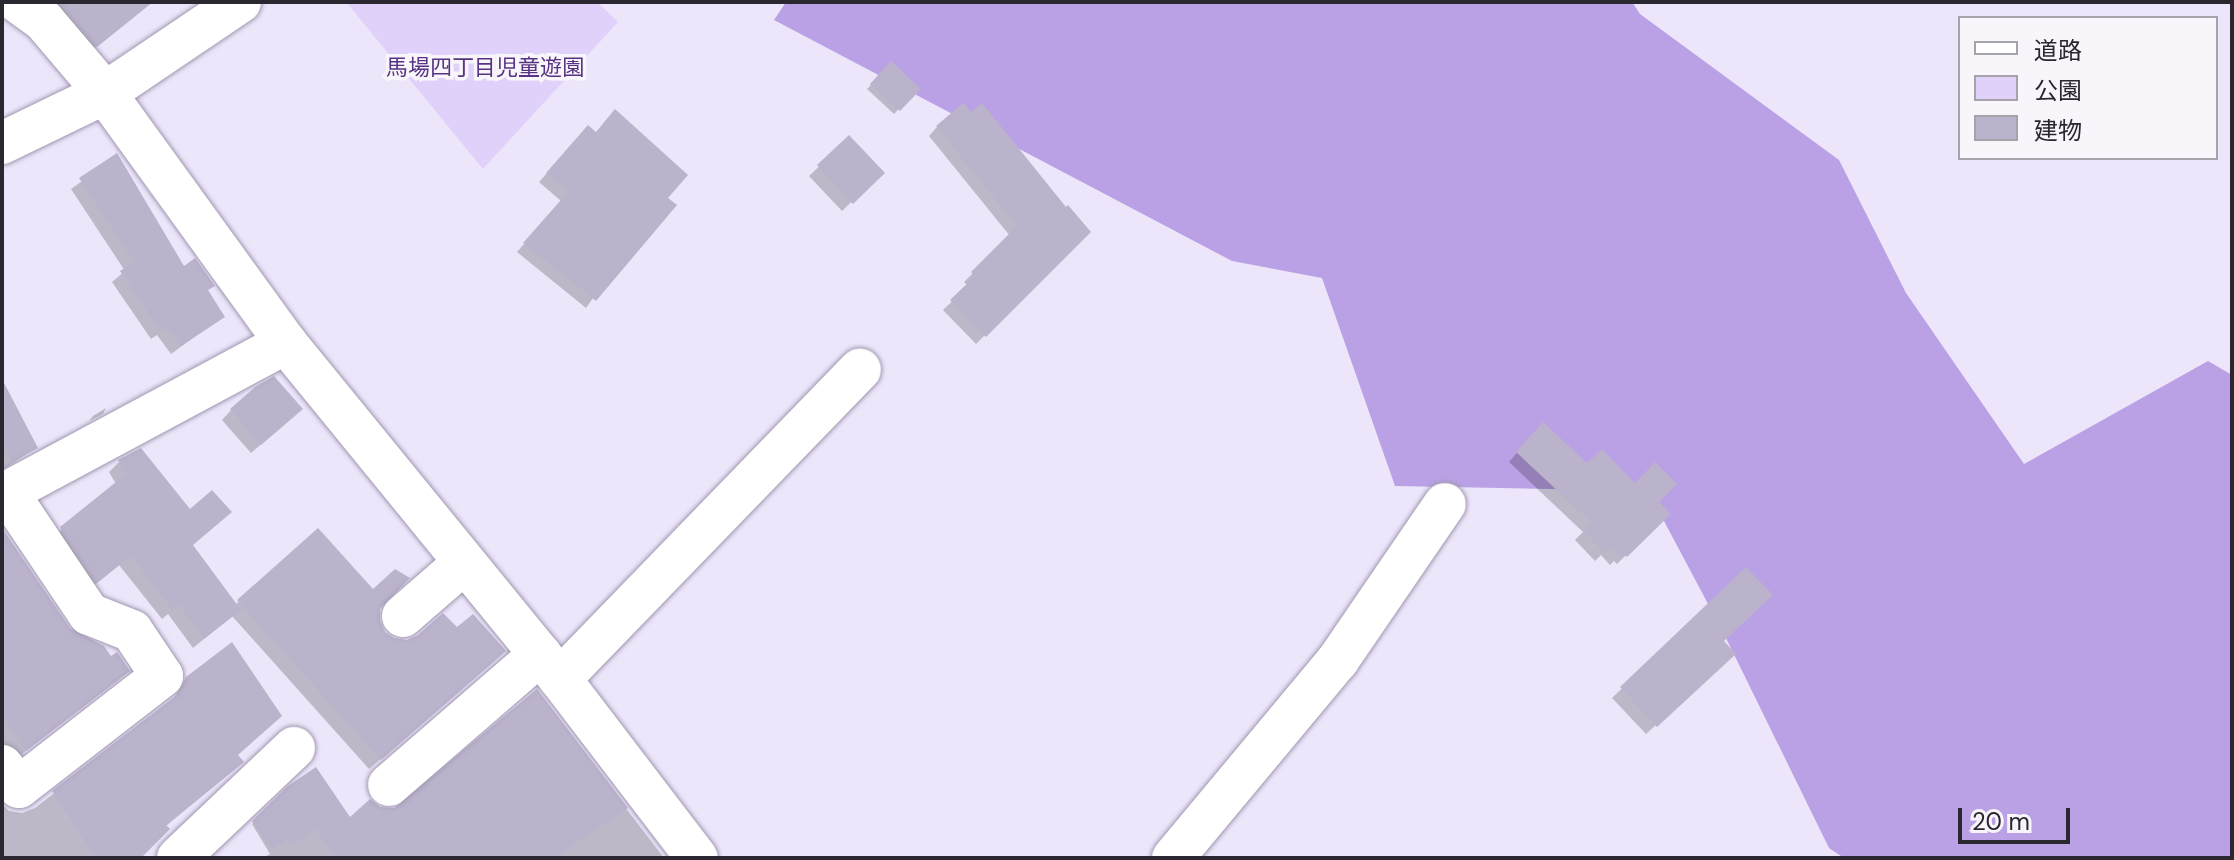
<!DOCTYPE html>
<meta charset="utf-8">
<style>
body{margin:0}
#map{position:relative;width:2234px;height:860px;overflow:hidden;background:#ede6fb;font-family:"DM Sans","Noto Sans JP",sans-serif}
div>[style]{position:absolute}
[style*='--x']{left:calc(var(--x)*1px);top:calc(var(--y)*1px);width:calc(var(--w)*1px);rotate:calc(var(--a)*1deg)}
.green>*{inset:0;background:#dfd1fa}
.forest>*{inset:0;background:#baa1e5}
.shadow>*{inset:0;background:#0003}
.building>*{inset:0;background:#bbb2cc}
.roads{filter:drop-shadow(0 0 2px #9f97af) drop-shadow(0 0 2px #9f97af)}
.minor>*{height:42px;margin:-21px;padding:0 21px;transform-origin:21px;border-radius:21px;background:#fff}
span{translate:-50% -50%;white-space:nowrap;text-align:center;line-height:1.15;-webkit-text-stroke:7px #f8f6fb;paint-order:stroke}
.park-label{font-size:22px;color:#573483}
.frame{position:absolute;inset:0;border:4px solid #2a2730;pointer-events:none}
.legend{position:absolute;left:1958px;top:16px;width:260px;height:144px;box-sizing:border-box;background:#f8f6fb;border:2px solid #a6a3aa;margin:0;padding:10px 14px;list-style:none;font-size:24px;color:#2a2730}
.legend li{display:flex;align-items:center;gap:16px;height:40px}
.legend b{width:40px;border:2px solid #a6a3aa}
.scale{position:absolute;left:1958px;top:808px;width:112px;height:36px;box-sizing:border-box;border:4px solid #2a2730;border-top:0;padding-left:10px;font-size:24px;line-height:28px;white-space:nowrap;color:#2a2730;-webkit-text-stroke:6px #f8f6fb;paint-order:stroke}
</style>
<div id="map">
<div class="green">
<div style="clip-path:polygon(346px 2px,597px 2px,618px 22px,483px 169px)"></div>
</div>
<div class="forest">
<div style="clip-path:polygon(786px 2px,1632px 2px,1640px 14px,1839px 160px,1906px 293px,2024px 464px,2208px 361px,2232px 375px,2232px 858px,1844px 858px,1829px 848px,1723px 632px,1648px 491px,1395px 486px,1322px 278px,1232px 261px,774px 20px)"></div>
</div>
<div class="shadow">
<div style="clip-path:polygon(39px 2px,151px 2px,88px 53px)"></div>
<div style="clip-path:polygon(891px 64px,918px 89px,894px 114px,867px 89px)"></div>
<div style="clip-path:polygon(937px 127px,1066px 210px,1088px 232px,976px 344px,943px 310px,968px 286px,964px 282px,1010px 236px,929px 136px)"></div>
<div style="clip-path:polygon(580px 136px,665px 198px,586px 308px,517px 252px,561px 201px,539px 182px)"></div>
<div style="clip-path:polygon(849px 138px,882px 173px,842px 211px,809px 176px)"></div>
<div style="clip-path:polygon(117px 156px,184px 268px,223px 316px,171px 354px,157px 335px,151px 339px,112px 282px,125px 271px,71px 189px)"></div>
<div style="clip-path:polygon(2px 386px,36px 448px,4px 469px,2px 465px)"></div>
<div style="clip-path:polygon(106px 408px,103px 414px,89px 421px,93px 416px)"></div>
<div style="clip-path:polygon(231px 410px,291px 418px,251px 453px,222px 420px)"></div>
<div style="clip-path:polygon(1534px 433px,1587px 465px,1634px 486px,1668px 514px,1617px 564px,1614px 561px,1610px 565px,1601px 555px,1595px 561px,1575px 540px,1583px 532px,1509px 462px)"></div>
<div style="clip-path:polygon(119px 462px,235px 605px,317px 531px,378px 608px,378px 622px,384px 634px,394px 640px,493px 662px,369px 769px,232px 616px,193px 648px,168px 614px,162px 619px,119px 565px,86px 592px,50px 539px,116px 484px,109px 472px)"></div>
<div style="clip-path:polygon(2px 531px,68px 630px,119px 678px,14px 760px,2px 751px)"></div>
<div style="clip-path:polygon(1741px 575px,1721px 641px,1724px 663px,1646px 734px,1612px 698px)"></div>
<div style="clip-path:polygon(187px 678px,236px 755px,234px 770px,127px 858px,2px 858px,2px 804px,9px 811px,22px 813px,35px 808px,171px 702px)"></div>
<div style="clip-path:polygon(536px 691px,664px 858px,263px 858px,270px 854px,252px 824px,290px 788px,349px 820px,380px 809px,395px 810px)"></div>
</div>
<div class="building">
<div style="clip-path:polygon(59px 2px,153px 2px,97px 47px)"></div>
<div style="clip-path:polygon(891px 61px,921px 89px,900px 111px,870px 84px)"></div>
<div style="clip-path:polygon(963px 103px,971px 112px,982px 103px,1066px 207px,1068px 205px,1091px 232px,986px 337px,950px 300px,975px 276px,971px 272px,1017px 226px,936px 126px)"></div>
<div style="clip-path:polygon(615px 109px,688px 175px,668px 198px,677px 205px,596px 301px,523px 243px,568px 192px,546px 173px,588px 125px,596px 132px)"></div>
<div style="clip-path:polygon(849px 135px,885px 173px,853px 204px,817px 165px)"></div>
<div style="clip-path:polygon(117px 153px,184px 266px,195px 258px,215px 286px,208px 290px,225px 317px,181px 346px,167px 327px,161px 331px,120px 271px,134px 262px,79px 178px)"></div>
<div style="clip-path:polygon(274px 376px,303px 409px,261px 445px,230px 409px,255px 387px)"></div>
<div style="clip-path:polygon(2px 379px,38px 448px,12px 462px,2px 443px)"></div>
<div style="clip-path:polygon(1543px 422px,1587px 463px,1602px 449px,1635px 483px,1655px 462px,1677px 484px,1659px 502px,1671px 514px,1627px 557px,1624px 554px,1620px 557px,1611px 548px,1605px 554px,1583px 530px,1591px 522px,1516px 452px)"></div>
<div style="clip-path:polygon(141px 448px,190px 509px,212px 490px,232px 512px,193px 545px,241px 610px,204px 639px,179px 605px,173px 610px,131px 556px,97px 583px,60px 527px,126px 474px,118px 460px)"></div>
<div style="clip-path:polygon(2px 528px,70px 628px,104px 646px,111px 656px,117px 652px,130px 671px,26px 751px,2px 715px)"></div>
<div style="clip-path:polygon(318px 528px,373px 589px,395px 569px,410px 578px,380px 609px,380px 621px,385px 632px,394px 638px,407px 640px,418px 635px,443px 613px,457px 627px,473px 614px,506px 651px,381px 760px,237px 600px)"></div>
<div style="clip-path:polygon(1746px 567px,1773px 595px,1724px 641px,1736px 654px,1657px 727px,1620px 687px)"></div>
<div style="clip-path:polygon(232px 642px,282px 716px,238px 755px,244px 762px,166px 825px,170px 829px,141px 858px,96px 858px,52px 791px,177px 695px,186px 677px)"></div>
<div style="clip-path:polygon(537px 689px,628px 808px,554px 858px,337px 858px,315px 829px,292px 845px,287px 839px,272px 849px,252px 821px,288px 786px,316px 767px,350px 817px,370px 799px,380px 807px,394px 808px)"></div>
</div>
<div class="roads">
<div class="minor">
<div style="--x:18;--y:2;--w:32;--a:36"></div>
<div style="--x:44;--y:21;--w:94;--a:49.7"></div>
<div style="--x:105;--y:93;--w:309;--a:54.1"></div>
<div style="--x:286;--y:343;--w:434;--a:50.8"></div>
<div style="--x:560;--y:679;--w:225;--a:52.6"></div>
<div style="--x:2;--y:143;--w:114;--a:-25.9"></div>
<div style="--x:105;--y:93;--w:163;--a:-34"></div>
<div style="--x:2;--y:495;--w:322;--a:-28.2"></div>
<div style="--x:403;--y:616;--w:81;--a:-41"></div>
<div style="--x:560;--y:679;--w:431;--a:-45.9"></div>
<div style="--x:2;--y:766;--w:27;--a:51"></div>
<div style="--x:19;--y:787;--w:181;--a:-37.8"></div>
<div style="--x:162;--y:676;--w:54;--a:-123.7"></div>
<div style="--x:132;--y:631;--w:46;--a:-158.4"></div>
<div style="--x:89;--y:614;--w:147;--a:-123.9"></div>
<div style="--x:389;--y:785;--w:200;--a:-40.9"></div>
<div style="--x:178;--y:858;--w:160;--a:-43.5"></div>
<div style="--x:1173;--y:858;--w:258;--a:-50.2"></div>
<div style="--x:1338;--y:660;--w:189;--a:-55.6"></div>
</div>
</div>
<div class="park-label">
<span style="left:485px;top:68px">馬場四丁目児童遊園</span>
</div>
<div class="frame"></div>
<ul class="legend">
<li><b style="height:10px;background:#fff"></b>道路</li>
<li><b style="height:22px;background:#dfd1fa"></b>公園</li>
<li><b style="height:22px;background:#bbb2cc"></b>建物</li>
</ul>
<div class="scale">20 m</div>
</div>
